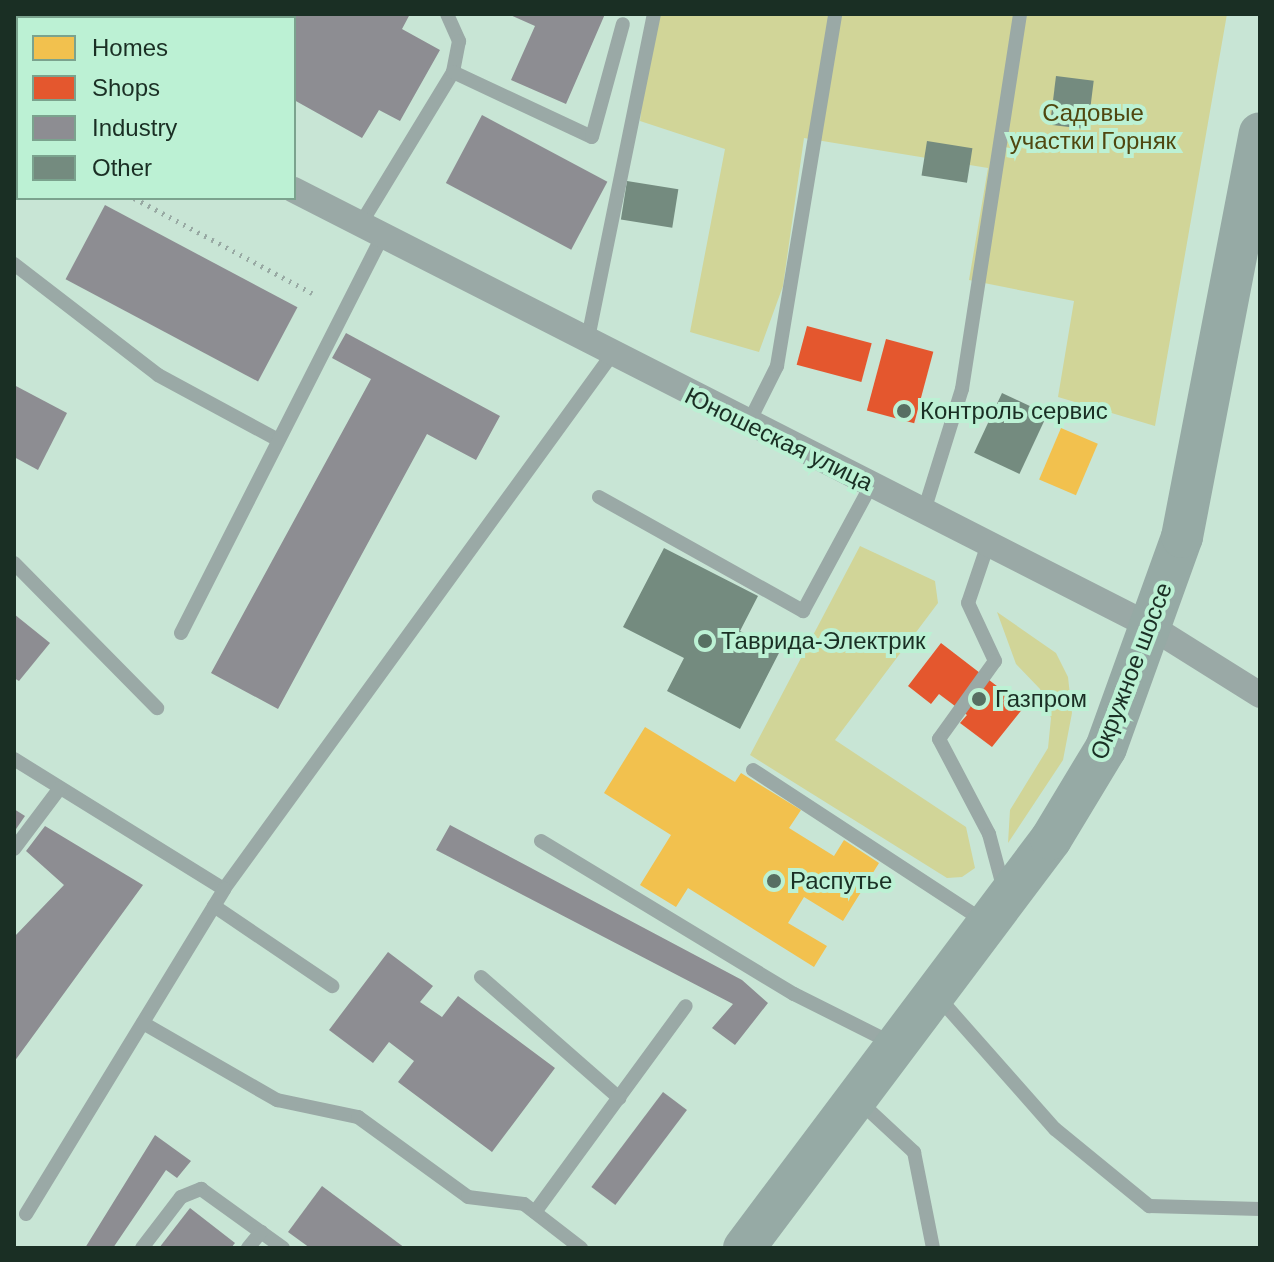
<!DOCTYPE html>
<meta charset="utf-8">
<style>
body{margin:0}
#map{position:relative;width:1274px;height:1262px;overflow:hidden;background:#c8e5d5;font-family:Helvetica,sans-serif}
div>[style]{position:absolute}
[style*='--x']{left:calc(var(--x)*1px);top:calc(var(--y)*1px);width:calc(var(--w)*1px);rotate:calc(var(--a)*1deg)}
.green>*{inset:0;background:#d1d598}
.homes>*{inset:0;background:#f2c14e;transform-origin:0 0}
.shops>*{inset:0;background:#e4572e;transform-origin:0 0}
.industry>*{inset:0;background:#8d8d92;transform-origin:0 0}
.building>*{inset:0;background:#748b7f;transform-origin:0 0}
.path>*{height:5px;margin-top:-2.5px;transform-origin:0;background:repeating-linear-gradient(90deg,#98a9a3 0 2px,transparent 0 8px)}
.lane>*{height:14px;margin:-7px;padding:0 7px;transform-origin:7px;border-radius:7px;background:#9aa9a6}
.street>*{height:26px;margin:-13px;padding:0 13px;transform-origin:13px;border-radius:13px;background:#9aa9a6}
.primary>*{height:42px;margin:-21px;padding:0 21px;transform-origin:21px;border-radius:21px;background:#96aaa5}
.dots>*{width:22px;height:22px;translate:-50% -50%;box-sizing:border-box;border:4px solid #bcf1d4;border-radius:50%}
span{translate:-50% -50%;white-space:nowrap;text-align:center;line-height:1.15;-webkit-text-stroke:8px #bcf1d4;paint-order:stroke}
.park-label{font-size:24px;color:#504710}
.poi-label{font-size:24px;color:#1a2f24}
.left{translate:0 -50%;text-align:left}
.street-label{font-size:24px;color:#1a2f24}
.frame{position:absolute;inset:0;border:16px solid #1a2f24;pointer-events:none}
.legend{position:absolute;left:16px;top:16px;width:280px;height:184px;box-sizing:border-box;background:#bcf1d4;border:2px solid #7ba38e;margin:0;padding:10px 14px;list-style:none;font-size:24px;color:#1a2f24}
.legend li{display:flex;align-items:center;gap:16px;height:40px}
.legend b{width:40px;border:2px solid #7ba38e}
</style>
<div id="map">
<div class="green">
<div style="clip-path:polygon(652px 14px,1227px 14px,1155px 426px,1058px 397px,1074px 301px,969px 280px,988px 168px,804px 138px,783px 286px,759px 352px,690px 332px,725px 149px,640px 121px)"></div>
<div style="clip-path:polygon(860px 546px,935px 581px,938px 603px,835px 740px,966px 827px,975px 868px,962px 877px,947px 878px,750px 755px)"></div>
<div style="clip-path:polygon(997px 612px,1056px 653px,1068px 677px,1072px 713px,1063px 760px,1008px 843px,1010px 810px,1048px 748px,1051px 718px,1040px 689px,1016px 664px)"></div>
</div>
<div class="homes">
<div style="left:1061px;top:428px;width:40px;height:56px;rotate:23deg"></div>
<div style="clip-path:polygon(645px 727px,735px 782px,741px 773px,801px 810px,789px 828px,834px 856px,844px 840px,879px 863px,843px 921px,804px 897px,788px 923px,827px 946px,814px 967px,688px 888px,676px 907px,640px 885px,671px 835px,604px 793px)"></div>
</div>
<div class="shops">
<div style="left:807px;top:326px;width:67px;height:40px;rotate:15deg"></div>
<div style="left:886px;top:339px;width:49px;height:74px;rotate:15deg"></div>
<div style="clip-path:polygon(941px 643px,1024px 707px,992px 747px,960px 723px,967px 715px,939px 694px,931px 704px,908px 686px)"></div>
</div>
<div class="industry">
<div style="clip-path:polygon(245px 14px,410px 14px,402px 29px,440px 50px,400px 121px,379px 110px,362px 138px,294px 100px,294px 18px)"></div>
<div style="clip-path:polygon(508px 14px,605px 14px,566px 104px,511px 80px,535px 26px)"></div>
<div style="left:482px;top:115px;width:142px;height:77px;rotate:28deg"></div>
<div style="left:105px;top:205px;width:218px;height:84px;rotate:28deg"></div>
<div style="clip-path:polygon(346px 333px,500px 416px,476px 460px,427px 434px,278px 709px,211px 673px,371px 379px,332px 358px)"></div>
<div style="clip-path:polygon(14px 385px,67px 413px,38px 470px,14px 457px)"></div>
<div style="clip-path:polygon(14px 614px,50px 643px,19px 681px,14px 678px)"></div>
<div style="clip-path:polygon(14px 809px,25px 816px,14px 832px)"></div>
<div style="clip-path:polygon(450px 825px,742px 980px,768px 1003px,735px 1045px,712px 1028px,733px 1004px,436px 850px)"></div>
<div style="clip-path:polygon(45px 826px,143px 885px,14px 1062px,14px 937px,64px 885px,26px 851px)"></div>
<div style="clip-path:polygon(388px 952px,433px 986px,420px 1002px,442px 1017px,458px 996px,555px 1068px,492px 1152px,398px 1082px,414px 1061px,389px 1042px,373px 1063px,329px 1030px)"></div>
<div style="left:663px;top:1092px;width:30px;height:119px;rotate:37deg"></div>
<div style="clip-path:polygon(155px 1135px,191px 1161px,177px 1178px,166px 1170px,113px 1248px,85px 1248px)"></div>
<div style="clip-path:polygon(322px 1186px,405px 1248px,310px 1248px,288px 1232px)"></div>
<div style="clip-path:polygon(190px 1208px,235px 1243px,231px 1248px,159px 1248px)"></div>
</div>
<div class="building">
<div style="left:1056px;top:76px;width:38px;height:49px;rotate:7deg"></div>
<div style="left:927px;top:141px;width:46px;height:35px;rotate:9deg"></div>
<div style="left:627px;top:181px;width:52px;height:39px;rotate:9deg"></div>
<div style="left:1002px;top:393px;width:50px;height:66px;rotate:25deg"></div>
<div style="clip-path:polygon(664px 548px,758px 596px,740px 631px,780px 651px,740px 729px,667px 691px,684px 658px,623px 627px)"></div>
</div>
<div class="path">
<div style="--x:134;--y:198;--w:202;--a:28.1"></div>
</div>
<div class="lane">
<div style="--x:447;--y:14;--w:30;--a:66"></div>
<div style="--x:459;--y:41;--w:32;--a:101"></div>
<div style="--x:14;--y:174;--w:15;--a:-74"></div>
<div style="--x:360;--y:225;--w:179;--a:-58.7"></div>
<div style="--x:453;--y:72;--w:153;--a:25.1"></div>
<div style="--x:592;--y:137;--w:117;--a:-74.7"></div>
<div style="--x:14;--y:264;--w:182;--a:37.6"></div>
<div style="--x:158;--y:375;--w:136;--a:28.4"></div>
<div style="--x:587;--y:343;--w:336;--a:-78.5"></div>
<div style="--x:748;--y:424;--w:65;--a:-63.4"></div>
<div style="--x:777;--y:366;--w:357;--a:-80.6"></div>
<div style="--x:599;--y:497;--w:234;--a:29.2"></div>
<div style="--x:803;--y:611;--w:143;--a:-61.6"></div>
<div style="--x:924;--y:511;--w:128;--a:-72.7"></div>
<div style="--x:962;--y:389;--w:379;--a:-81.2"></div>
<div style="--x:988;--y:544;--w:62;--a:108.7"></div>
<div style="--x:968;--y:603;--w:64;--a:65"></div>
<div style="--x:995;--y:661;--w:96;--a:125.7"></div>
<div style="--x:939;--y:739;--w:107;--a:62.2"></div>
<div style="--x:989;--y:834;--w:58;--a:75"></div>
<div style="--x:14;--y:563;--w:204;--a:45.4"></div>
<div style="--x:181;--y:633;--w:444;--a:-63.1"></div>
<div style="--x:14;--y:759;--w:247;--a:31.8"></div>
<div style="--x:224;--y:889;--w:659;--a:-54.02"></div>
<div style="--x:753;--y:770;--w:276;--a:33.2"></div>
<div style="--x:541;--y:841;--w:296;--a:31.2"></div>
<div style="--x:794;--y:994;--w:112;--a:26.6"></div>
<div style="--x:14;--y:849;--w:76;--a:-53"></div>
<div style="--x:214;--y:906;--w:143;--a:34.1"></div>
<div style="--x:481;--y:977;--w:184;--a:41.2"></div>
<div style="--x:939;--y:998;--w:175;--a:48.5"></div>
<div style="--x:1055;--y:1129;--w:122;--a:39.3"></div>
<div style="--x:1149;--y:1206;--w:111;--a:1.5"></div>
<div style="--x:143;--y:1023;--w:155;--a:29.9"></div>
<div style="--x:277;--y:1100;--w:83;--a:11.9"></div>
<div style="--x:358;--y:1117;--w:136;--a:36"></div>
<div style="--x:468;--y:1197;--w:56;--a:7.1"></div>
<div style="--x:524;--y:1204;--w:72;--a:37.7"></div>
<div style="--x:860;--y:1102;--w:74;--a:42.8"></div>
<div style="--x:914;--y:1152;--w:98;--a:78.8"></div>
<div style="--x:535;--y:1212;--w:255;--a:-53.8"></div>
<div style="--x:26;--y:1214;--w:381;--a:-58.6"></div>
<div style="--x:142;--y:1248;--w:64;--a:-52.6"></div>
<div style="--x:181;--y:1197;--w:22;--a:-22"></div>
<div style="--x:201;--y:1189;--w:101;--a:35.7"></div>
<div style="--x:248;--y:1248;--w:21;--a:-51"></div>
</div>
<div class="street">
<div style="--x:14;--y:42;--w:4;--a:27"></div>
<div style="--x:294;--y:190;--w:961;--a:26.99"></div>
<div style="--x:1150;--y:626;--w:130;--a:32.1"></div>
</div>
<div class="primary">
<div style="--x:744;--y:1248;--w:511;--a:-53.11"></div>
<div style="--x:1051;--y:839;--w:106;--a:-58.9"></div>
<div style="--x:1106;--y:748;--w:224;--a:-70.2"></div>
<div style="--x:1182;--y:537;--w:411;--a:-79.1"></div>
</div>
<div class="dots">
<div style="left:904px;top:411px;background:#576f62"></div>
<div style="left:705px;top:641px;background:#576f62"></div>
<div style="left:979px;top:699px;background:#576f62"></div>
<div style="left:774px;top:881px;background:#576f62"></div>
</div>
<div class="park-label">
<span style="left:1093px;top:127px">Садовые<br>участки Горняк</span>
</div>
<div class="poi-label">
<span class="left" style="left:920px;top:411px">Контроль сервис</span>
<span class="left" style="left:721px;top:641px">Таврида-Электрик</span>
<span class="left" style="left:995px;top:699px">Газпром</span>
<span class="left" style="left:790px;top:881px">Распутье</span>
</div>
<div class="street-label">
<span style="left:779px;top:439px;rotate:26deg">Юношеская улица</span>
<span style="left:1131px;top:671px;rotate:-69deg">Окружное шоссе</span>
</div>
<div class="frame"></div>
<ul class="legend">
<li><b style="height:22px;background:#f2c14e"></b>Homes</li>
<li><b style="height:22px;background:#e4572e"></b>Shops</li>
<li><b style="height:22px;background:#8d8d92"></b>Industry</li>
<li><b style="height:22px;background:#748b7f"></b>Other</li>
</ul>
</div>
